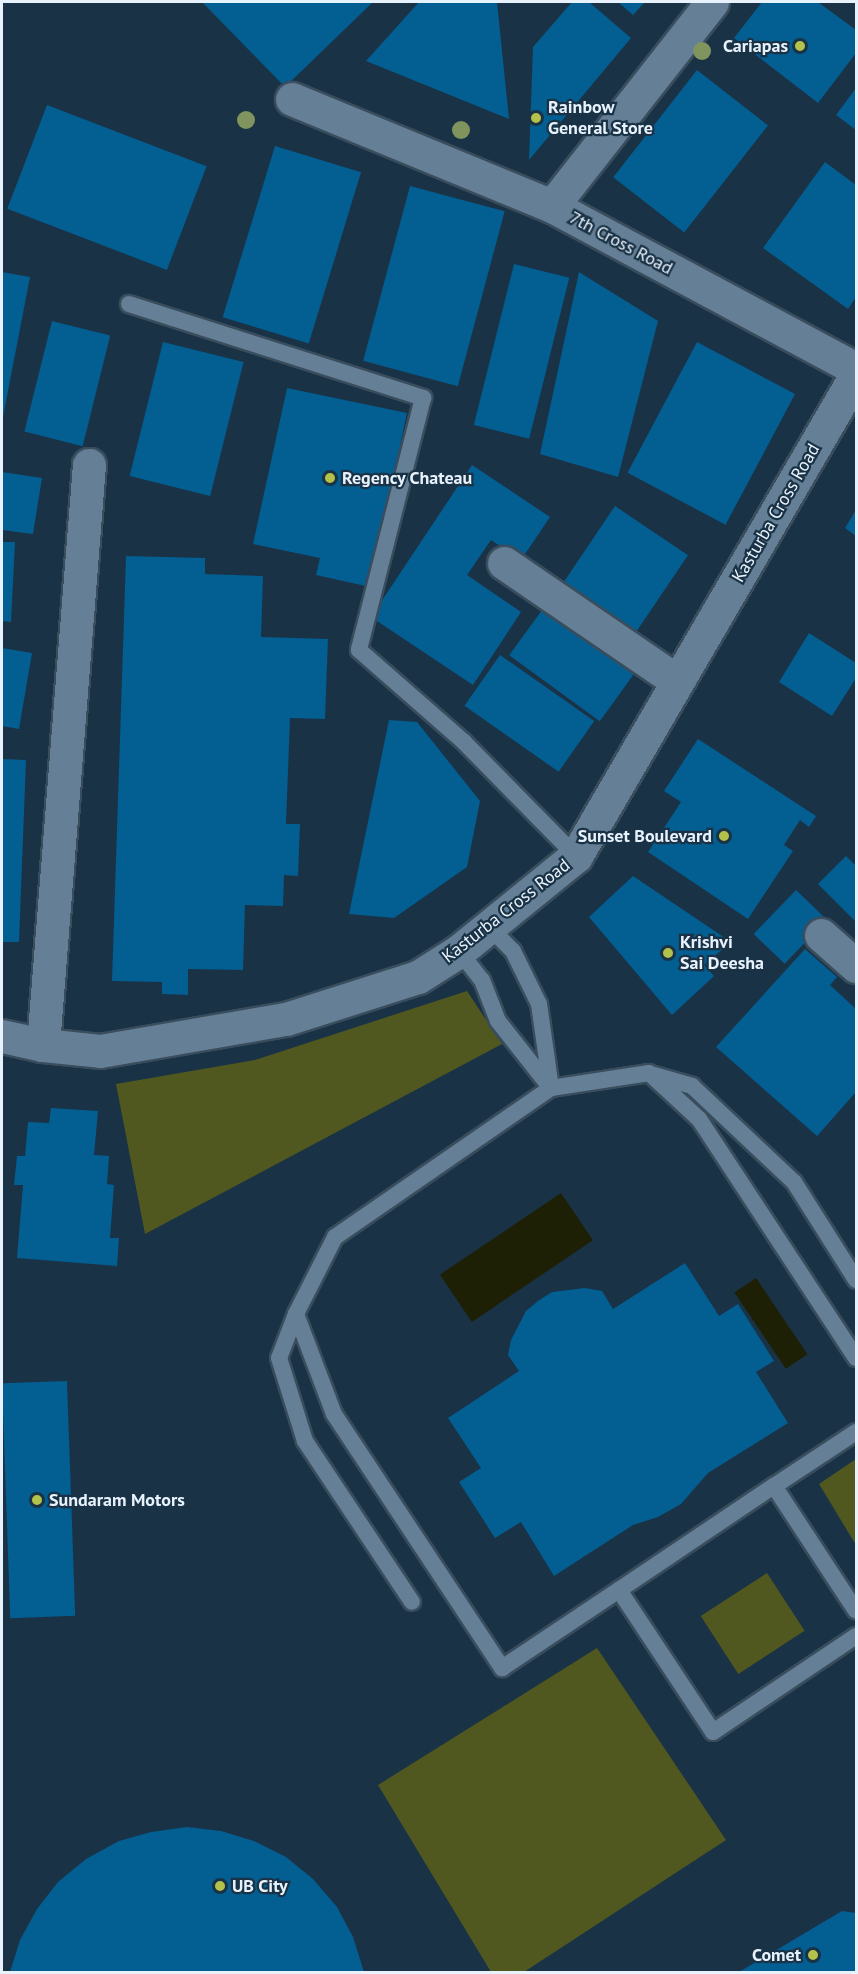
<!DOCTYPE html>
<style>
body{margin:0}
#map{position:relative;width:858px;height:1974px;overflow:hidden;background:#1a3245;font-family:"PT Sans",sans-serif}
div>[style]{position:absolute}
[style*='--x']{left:calc(var(--x)*1px);top:calc(var(--y)*1px);width:calc(var(--w)*1px);rotate:calc(var(--a)*1deg)}
.green>*{inset:0;background:#50581f;transform-origin:0 0}
.water>*{inset:0;background:#1d2005;transform-origin:0 0}
.building>*{inset:0;background:#035e92;transform-origin:0 0}
.roads{filter:drop-shadow(2px 0 #394d5d) drop-shadow(-2px 0 #394d5d) drop-shadow(0 2px #394d5d) drop-shadow(0 -2px #394d5d)}
.service>*{height:16px;margin:-8px;padding:0 8px;transform-origin:8px;border-radius:8px;background:#658096}
.minor>*{height:33px;margin:-16.5px;padding:0 16.5px;transform-origin:16.5px;border-radius:16.5px;background:#658096}
.trees>*{width:18px;height:18px;margin:-9px;border-radius:50%;background:#80945d}
.dots>*{width:16px;height:16px;translate:-50% -50%;box-sizing:border-box;border:3px solid #1a3245;border-radius:50%}
span{translate:-50% -50%;white-space:nowrap;text-align:center;line-height:1.15;-webkit-text-stroke:4.5px #1a3245;paint-order:stroke}
.poi-label{font-size:18px;color:#e7f2fd;font-weight:700}
.right{translate:-100% -50%;text-align:right}
.left{translate:0 -50%;text-align:left}
.street-label{font-size:18px;color:#e7f2fd}
.frame{position:absolute;inset:0;border:3px solid #e7f2fd;pointer-events:none}
</style>
<div id="map">
<div class="green">
<div style="clip-path:polygon(467px 991px,502px 1044px,145px 1234px,116px 1084px,255px 1060px)"></div>
<div style="clip-path:polygon(856px 1459px,856px 1545px,819px 1484px)"></div>
<div style="left:767px;top:1573px;width:69px;height:79px;rotate:57deg"></div>
<div style="clip-path:polygon(597px 1648px,726px 1840px,524px 1972px,491px 1972px,378px 1785px)"></div>
</div>
<div class="water">
<div style="left:561px;top:1193px;width:57px;height:146px;rotate:56deg"></div>
<div style="left:756px;top:1278px;width:92px;height:26px;rotate:56deg"></div>
</div>
<div class="building">
<div style="clip-path:polygon(202px 2px,373px 2px,285px 87px)"></div>
<div style="clip-path:polygon(419px 2px,497px 2px,509px 119px,366px 61px)"></div>
<div style="clip-path:polygon(572px 2px,589px 2px,631px 38px,529px 160px,533px 47px)"></div>
<div style="clip-path:polygon(618px 2px,645px 2px,633px 15px)"></div>
<div style="clip-path:polygon(762px 2px,818px 2px,856px 30px,856px 53px,818px 103px,734px 38px)"></div>
<div style="left:697px;top:70px;width:90px;height:136px;rotate:38deg"></div>
<div style="clip-path:polygon(856px 88px,856px 130px,836px 115px)"></div>
<div style="left:47px;top:105px;width:171px;height:111px;rotate:21deg"></div>
<div style="left:275px;top:146px;width:90px;height:179px;rotate:17deg"></div>
<div style="clip-path:polygon(825px 162px,856px 185px,856px 297px,848px 309px,763px 248px)"></div>
<div style="left:410px;top:186px;width:98px;height:181px;rotate:15deg"></div>
<div style="left:514px;top:264px;width:57px;height:166px;rotate:14deg"></div>
<div style="clip-path:polygon(2px 272px,30px 277px,3px 417px,2px 417px)"></div>
<div style="clip-path:polygon(579px 272px,658px 321px,618px 477px,540px 454px)"></div>
<div style="left:52px;top:321px;width:60px;height:114px;rotate:14deg"></div>
<div style="left:163px;top:342px;width:83px;height:138px;rotate:14deg"></div>
<div style="left:697px;top:342px;width:111px;height:148px;rotate:28deg"></div>
<div style="clip-path:polygon(287px 388px,407px 413px,370px 587px,316px 575px,320px 558px,253px 544px)"></div>
<div style="clip-path:polygon(472px 465px,550px 517px,521px 560px,491px 540px,467px 575px,521px 612px,473px 685px,371px 617px)"></div>
<div style="clip-path:polygon(2px 472px,42px 478px,33px 534px,2px 530px)"></div>
<div style="left:615px;top:506px;width:88px;height:100px;rotate:34deg"></div>
<div style="clip-path:polygon(856px 510px,856px 536px,845px 528px)"></div>
<div style="clip-path:polygon(2px 542px,15px 542px,11px 622px,2px 621px)"></div>
<div style="clip-path:polygon(126px 556px,205px 558px,205px 574px,263px 576px,261px 637px,328px 639px,325px 719px,290px 718px,286px 824px,300px 824px,298px 876px,284px 875px,283px 906px,245px 905px,243px 970px,188px 969px,188px 995px,162px 994px,162px 982px,112px 981px)"></div>
<div style="left:545px;top:606px;width:112px;height:61px;rotate:36deg"></div>
<div style="clip-path:polygon(809px 633px,856px 663px,856px 678px,832px 716px,779px 682px)"></div>
<div style="clip-path:polygon(2px 648px,32px 653px,19px 729px,2px 726px)"></div>
<div style="left:500px;top:655px;width:115px;height:62px;rotate:35deg"></div>
<div style="clip-path:polygon(389px 720px,417px 722px,480px 801px,467px 867px,394px 918px,349px 914px)"></div>
<div style="clip-path:polygon(698px 739px,816px 816px,809px 827px,800px 820px,784px 845px,793px 851px,748px 919px,648px 852px,681px 802px,664px 791px)"></div>
<div style="clip-path:polygon(2px 759px,26px 760px,19px 942px,2px 942px)"></div>
<div style="clip-path:polygon(846px 856px,856px 866px,856px 922px,818px 884px)"></div>
<div style="clip-path:polygon(633px 876px,731px 942px,704px 965px,714px 976px,672px 1015px,589px 917px)"></div>
<div style="left:796px;top:890px;width:43px;height:61px;rotate:44deg"></div>
<div style="clip-path:polygon(805px 949px,837px 977px,830px 985px,856px 1009px,856px 1092px,817px 1136px,716px 1047px)"></div>
<div style="clip-path:polygon(51px 1108px,98px 1111px,94px 1155px,109px 1156px,107px 1184px,114px 1185px,110px 1238px,119px 1238px,117px 1266px,17px 1258px,23px 1185px,14px 1185px,17px 1156px,25px 1156px,28px 1122px,49px 1123px)"></div>
<div style="clip-path:polygon(685px 1263px,719px 1316px,738px 1304px,774px 1361px,756px 1372px,788px 1423px,708px 1473px,681px 1504px,658px 1517px,633px 1525px,554px 1576px,521px 1522px,495px 1538px,459px 1482px,481px 1468px,448px 1418px,519px 1371px,508px 1355px,511px 1340px,526px 1311px,538px 1301px,552px 1292px,585px 1288px,602px 1291px,613px 1309px)"></div>
<div style="left:67px;top:1381px;width:235px;height:65px;rotate:88deg"></div>
<div style="clip-path:polygon(187px 1827px,221px 1831px,254px 1841px,286px 1857px,313px 1879px,337px 1907px,353px 1937px,364px 1972px,10px 1972px,20px 1940px,37px 1909px,58px 1882px,86px 1859px,119px 1841px,151px 1832px)"></div>
<div style="clip-path:polygon(842px 1911px,856px 1913px,856px 1972px,739px 1972px)"></div>
</div>
<div class="roads">
<div class="service">
<div style="--x:129;--y:304;--w:309;--a:17.7"></div>
<div style="--x:423;--y:398;--w:260;--a:104.3"></div>
<div style="--x:359;--y:650;--w:140;--a:41.2"></div>
<div style="--x:464;--y:742;--w:160;--a:45.5"></div>
<div style="--x:489;--y:927;--w:34;--a:45"></div>
<div style="--x:513;--y:951;--w:59;--a:63.9"></div>
<div style="--x:539;--y:1004;--w:85;--a:81.9"></div>
<div style="--x:459;--y:951;--w:37;--a:52"></div>
<div style="--x:482;--y:980;--w:44;--a:68.7"></div>
<div style="--x:498;--y:1021;--w:84;--a:51.8"></div>
<div style="--x:654;--y:1075;--w:40;--a:16"></div>
<div style="--x:692;--y:1086;--w:140;--a:43.3"></div>
<div style="--x:794;--y:1182;--w:116;--a:57.7"></div>
<div style="--x:296;--y:1314;--w:47;--a:111.1"></div>
<div style="--x:279;--y:1358;--w:87;--a:72.6"></div>
<div style="--x:305;--y:1441;--w:193;--a:56.4"></div>
<div style="--x:856;--y:1358;--w:286;--a:-123.3"></div>
<div style="--x:699;--y:1119;--w:68;--a:-137.4"></div>
<div style="--x:649;--y:1073;--w:99;--a:171.3"></div>
<div style="--x:551;--y:1088;--w:262;--a:145.4"></div>
<div style="--x:335;--y:1237;--w:86;--a:116.9"></div>
<div style="--x:296;--y:1314;--w:107;--a:69.2"></div>
<div style="--x:334;--y:1414;--w:305;--a:56.5"></div>
<div style="--x:502;--y:1668;--w:141;--a:-33.7"></div>
<div style="--x:619;--y:1590;--w:170;--a:56.5"></div>
<div style="--x:713;--y:1732;--w:172;--a:-33.9"></div>
<div style="--x:856;--y:1432;--w:98;--a:146.6"></div>
<div style="--x:774;--y:1486;--w:149;--a:56.7"></div>
<div style="--x:619;--y:1590;--w:187;--a:-33.9"></div>
</div>
<div class="minor">
<div style="--x:712;--y:2;--w:259;--a:128.1"></div>
<div style="--x:552;--y:206;--w:345;--a:28.2"></div>
<div style="--x:292;--y:99;--w:281;--a:22.4"></div>
<div style="--x:504;--y:563;--w:209;--a:34.3"></div>
<div style="--x:821;--y:935;--w:47;--a:41.5"></div>
<div style="--x:2;--y:1036;--w:42;--a:12.4"></div>
<div style="--x:43;--y:1045;--w:57;--a:6"></div>
<div style="--x:100;--y:1051;--w:189;--a:-9.8"></div>
<div style="--x:286;--y:1019;--w:139;--a:-17.7"></div>
<div style="--x:418;--y:977;--w:49;--a:-32.4"></div>
<div style="--x:459;--y:951;--w:151;--a:-39.1"></div>
<div style="--x:576;--y:856;--w:557;--a:-59.8"></div>
<div style="--x:43;--y:1045;--w:582;--a:-85.47"></div>
</div>
</div>
<div class="trees">
<div style="left:702px;top:51px"></div>
<div style="left:246px;top:120px"></div>
<div style="left:461px;top:130px"></div>
</div>
<div class="dots">
<div style="left:800px;top:46px;background:#b3c24b"></div>
<div style="left:536px;top:118px;background:#b3c24b"></div>
<div style="left:330px;top:478px;background:#b3c24b"></div>
<div style="left:724px;top:836px;background:#b3c24b"></div>
<div style="left:668px;top:953px;background:#b3c24b"></div>
<div style="left:37px;top:1500px;background:#b3c24b"></div>
<div style="left:220px;top:1886px;background:#b3c24b"></div>
<div style="left:813px;top:1955px;background:#b3c24b"></div>
</div>
<div class="poi-label">
<span class="right" style="left:788px;top:46px">Cariapas</span>
<span class="left" style="left:548px;top:118px">Rainbow<br>General Store</span>
<span class="left" style="left:342px;top:478px">Regency Chateau</span>
<span class="right" style="left:712px;top:836px">Sunset Boulevard</span>
<span class="left" style="left:680px;top:953px">Krishvi<br>Sai Deesha</span>
<span class="left" style="left:49px;top:1500px">Sundaram Motors</span>
<span class="left" style="left:232px;top:1886px">UB City</span>
<span class="right" style="left:801px;top:1955px">Comet</span>
</div>
<div class="street-label">
<span style="left:621px;top:243px;rotate:28deg">7th Cross Road</span>
<span style="left:776px;top:513px;rotate:-60deg">Kasturba Cross Road</span>
<span style="left:506px;top:911px;rotate:-38deg">Kasturba Cross Road</span>
</div>
<div class="frame"></div>
</div>
